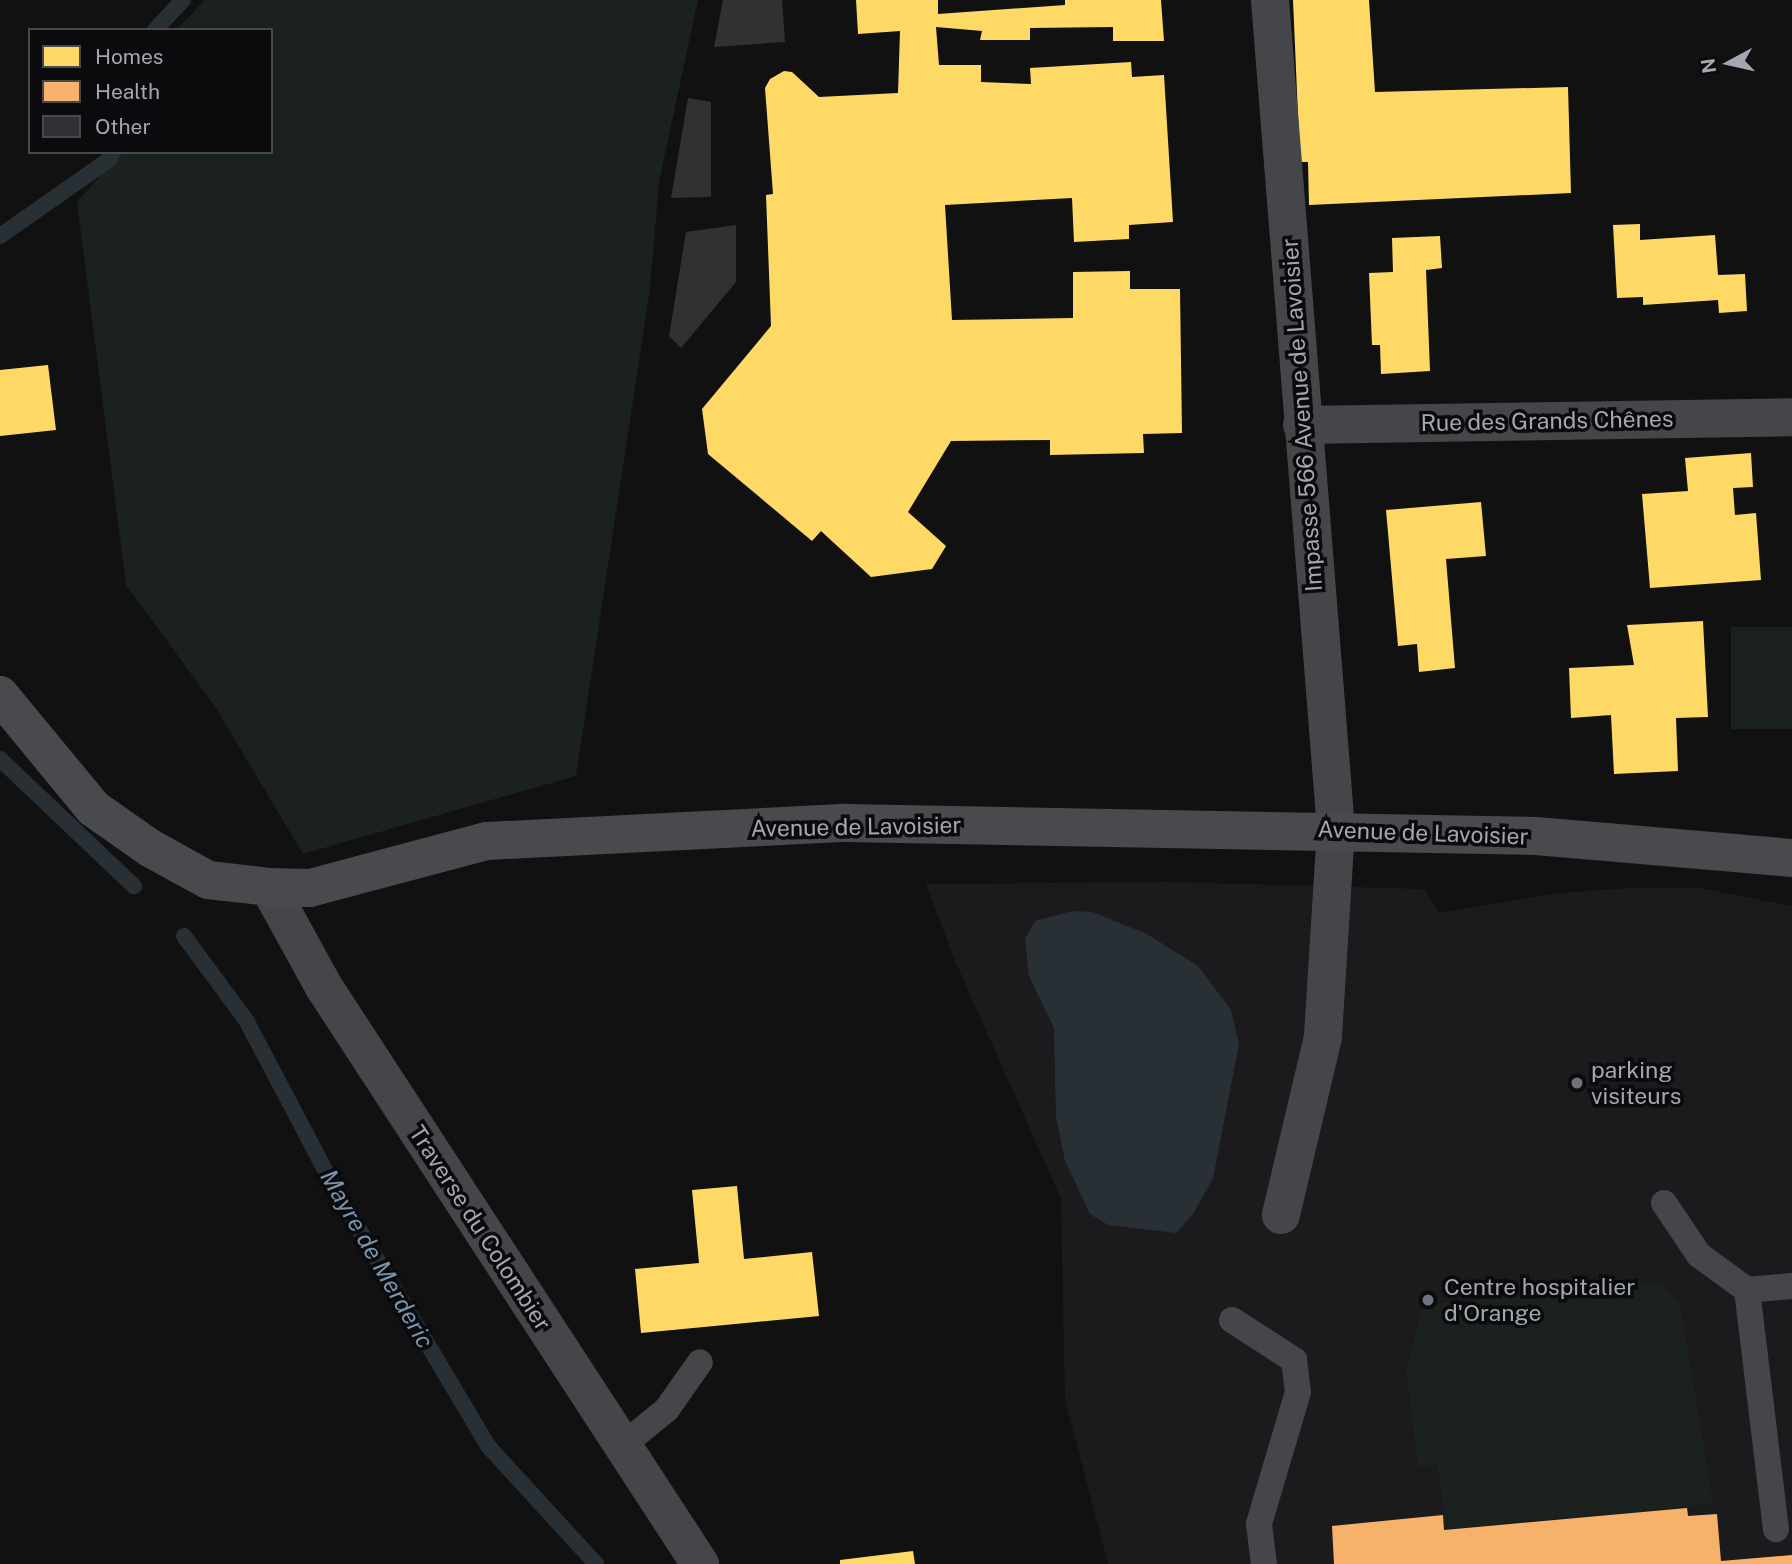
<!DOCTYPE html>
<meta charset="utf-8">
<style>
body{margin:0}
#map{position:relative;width:1792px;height:1564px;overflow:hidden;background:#111;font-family:"Public Sans",sans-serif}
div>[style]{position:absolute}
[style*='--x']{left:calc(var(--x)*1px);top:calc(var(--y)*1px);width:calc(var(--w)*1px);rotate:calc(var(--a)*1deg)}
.built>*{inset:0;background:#1b1b1d}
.green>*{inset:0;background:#1b211c;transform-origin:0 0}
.water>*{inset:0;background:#283036}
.homes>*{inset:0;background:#ffd966}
.health>*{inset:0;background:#f6b26b}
.stream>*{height:16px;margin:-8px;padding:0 8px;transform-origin:8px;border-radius:8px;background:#283036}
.building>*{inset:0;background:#313133}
.lane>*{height:26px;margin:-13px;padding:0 13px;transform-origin:13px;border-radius:13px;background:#45464a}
.street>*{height:38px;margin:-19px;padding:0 19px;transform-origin:19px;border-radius:19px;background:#45464a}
.secondary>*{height:38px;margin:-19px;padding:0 19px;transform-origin:19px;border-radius:19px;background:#494a4e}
.dots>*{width:19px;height:19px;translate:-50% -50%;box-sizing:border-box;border:4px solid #0b0b0d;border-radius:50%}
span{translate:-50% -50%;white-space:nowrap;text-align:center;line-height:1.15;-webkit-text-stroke:7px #0b0b0d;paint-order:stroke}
.street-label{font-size:23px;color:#a2a7b2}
.poi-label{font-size:23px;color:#a2a7b2}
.left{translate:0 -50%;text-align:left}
.water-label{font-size:24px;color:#7995ad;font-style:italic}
.legend{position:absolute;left:28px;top:28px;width:245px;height:126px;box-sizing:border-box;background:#0b0b0d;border:2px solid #47494f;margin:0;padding:9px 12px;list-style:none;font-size:21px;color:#a2a7b2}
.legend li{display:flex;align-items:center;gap:14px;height:35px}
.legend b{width:35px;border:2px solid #47494f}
.north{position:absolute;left:1694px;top:28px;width:70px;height:70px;-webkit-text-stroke:5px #0b0b0d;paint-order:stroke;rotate:262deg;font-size:19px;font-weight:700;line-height:28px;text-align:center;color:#a2a7b2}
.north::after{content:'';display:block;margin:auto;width:24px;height:32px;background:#a2a7b2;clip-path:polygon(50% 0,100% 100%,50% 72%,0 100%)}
</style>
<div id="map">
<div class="built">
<div style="clip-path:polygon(1168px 882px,1424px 889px,1439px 913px,1559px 893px,1630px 888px,1700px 888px,1792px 906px,1792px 1564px,1108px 1564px,1065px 1400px,1061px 1199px,955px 961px,926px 884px)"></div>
</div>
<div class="green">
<div style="clip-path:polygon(205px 0,698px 0,659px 182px,650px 289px,576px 776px,303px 854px,214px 705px,126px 585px,77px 202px,121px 152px,271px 152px,271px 30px,176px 30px)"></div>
<div style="left:1792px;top:627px;width:102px;height:61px;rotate:90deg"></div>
<div style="clip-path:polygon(1659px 1281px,1680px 1302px,1713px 1504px,1445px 1529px,1438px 1465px,1418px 1467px,1406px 1369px,1423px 1305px)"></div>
</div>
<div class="water">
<div style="clip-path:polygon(1072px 911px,1092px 912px,1147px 934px,1198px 966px,1231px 1010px,1239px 1044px,1213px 1178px,1193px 1214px,1176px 1233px,1108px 1225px,1090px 1214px,1065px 1161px,1056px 1117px,1054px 1028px,1029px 976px,1025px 939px,1035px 921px)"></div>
</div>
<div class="homes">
<div style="clip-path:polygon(856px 0,938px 0,938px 14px,1065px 5px,1065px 0,1161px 0,1164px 41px,1113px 41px,1113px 27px,1030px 28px,1030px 40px,980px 40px,982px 31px,936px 27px,939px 65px,981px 65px,981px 82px,1031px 84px,1030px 68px,1131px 62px,1132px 77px,1164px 75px,1173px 222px,1129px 225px,1129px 239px,1074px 242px,1072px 198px,945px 205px,952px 320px,1073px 318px,1073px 272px,1130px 271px,1130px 289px,1180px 289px,1182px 433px,1143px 434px,1144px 453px,1050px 455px,1050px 440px,951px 441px,908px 512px,946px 546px,932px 569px,871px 577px,821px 531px,812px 541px,708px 454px,702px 409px,771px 326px,766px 195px,773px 194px,765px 88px,770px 79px,784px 71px,792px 72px,819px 97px,898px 93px,900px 31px,858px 34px)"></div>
<div style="clip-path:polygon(1293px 0,1369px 0,1375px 92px,1568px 87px,1571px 193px,1309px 205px,1308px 162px,1300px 162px)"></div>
<div style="clip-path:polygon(1640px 224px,1640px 240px,1715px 235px,1718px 275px,1745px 274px,1747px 311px,1719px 313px,1718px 300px,1643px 305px,1643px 297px,1617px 298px,1613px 225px)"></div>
<div style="clip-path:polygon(1440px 236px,1442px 268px,1426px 270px,1430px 371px,1381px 374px,1380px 345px,1372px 345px,1369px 273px,1393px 272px,1392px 238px)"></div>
<div style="clip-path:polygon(48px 365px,56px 430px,0 436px,0 370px)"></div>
<div style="clip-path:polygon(1751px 453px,1753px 487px,1733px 488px,1735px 515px,1756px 513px,1761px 580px,1650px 588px,1642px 494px,1688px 491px,1685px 458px)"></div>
<div style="clip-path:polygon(1481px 502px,1486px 556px,1446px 559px,1455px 668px,1419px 672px,1417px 644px,1398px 646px,1386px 510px)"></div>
<div style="clip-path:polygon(1703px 621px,1708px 717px,1676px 718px,1678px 771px,1614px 774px,1611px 715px,1571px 718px,1569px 668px,1634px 665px,1627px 625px)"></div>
<div style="clip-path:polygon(737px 1186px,744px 1259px,812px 1252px,819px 1316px,641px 1333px,635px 1269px,699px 1263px,692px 1190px)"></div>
<div style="clip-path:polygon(913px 1551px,915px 1564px,840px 1564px,840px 1560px)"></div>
</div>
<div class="health">
<div style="clip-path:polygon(1687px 1508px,1688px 1516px,1717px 1514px,1721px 1561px,1792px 1555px,1792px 1564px,1334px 1564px,1332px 1526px,1443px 1515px,1444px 1530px)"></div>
</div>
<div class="stream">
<div style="--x:155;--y:30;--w:41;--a:-47"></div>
<div style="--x:0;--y:236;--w:134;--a:-35"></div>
<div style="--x:110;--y:159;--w:8;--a:-67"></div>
<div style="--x:0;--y:759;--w:185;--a:43.5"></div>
<div style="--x:184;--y:936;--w:104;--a:53.6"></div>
<div style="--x:246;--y:1020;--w:191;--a:62.2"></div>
<div style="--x:335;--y:1189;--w:299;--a:59.2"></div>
<div style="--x:488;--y:1446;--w:160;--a:47.5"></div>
</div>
<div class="building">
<div style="clip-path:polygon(723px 0,782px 0,785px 42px,714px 47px)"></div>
<div style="clip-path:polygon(688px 98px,711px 102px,711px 197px,671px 198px)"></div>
<div style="clip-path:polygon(736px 225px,736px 282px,681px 348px,669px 336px,686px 232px)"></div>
</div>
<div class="lane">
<div style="--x:1664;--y:1203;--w:63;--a:56.1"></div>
<div style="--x:1699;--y:1255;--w:59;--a:36.1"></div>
<div style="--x:1747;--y:1290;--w:241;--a:83.1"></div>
<div style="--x:1747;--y:1290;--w:45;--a:-5.1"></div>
<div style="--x:1232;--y:1320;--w:74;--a:32.8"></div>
<div style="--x:1294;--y:1360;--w:32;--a:83"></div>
<div style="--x:1298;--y:1392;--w:138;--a:106.5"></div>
<div style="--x:1259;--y:1524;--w:40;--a:82.9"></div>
<div style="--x:622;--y:1446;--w:58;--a:-39.4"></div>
<div style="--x:667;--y:1409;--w:57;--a:-54.9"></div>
</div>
<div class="street">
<div style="--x:1270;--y:0;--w:832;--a:85.45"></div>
<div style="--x:1336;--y:829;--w:208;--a:93.6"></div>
<div style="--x:1323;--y:1037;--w:183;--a:103.3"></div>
<div style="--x:1302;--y:425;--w:490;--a:-0.9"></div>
<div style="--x:269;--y:887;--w:114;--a:61.2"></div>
<div style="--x:324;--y:987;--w:689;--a:56.91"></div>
</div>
<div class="secondary">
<div style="--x:0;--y:695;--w:146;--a:50.5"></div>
<div style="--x:93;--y:808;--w:70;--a:35.1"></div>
<div style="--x:150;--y:848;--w:66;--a:28.9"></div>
<div style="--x:208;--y:880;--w:61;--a:6.5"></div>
<div style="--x:269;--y:887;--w:41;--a:1.4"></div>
<div style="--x:310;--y:888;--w:183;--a:-14.9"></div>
<div style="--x:487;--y:841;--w:359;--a:-2.9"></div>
<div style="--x:846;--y:823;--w:690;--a:1.08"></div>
<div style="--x:1536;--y:836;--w:257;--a:4.9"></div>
</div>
<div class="dots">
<div style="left:1577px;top:1083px;background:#6f727a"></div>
<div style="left:1428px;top:1300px;background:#6f727a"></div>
</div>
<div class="street-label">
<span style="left:1302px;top:415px;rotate:-94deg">Impasse 566 Avenue de Lavoisier</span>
<span style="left:1547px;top:421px;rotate:-1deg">Rue des Grands Chênes</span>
<span style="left:856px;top:827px;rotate:-1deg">Avenue de Lavoisier</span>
<span style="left:1423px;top:833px;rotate:2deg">Avenue de Lavoisier</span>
<span style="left:480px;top:1228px;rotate:57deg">Traverse du Colombier</span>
</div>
<div class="poi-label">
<span class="left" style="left:1591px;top:1083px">parking<br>visiteurs</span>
<span class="left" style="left:1444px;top:1300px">Centre hospitalier<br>d'Orange</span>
</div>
<div class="water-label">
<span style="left:377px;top:1259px;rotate:60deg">Mayre de Merderic</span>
</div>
<ul class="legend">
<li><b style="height:19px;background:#ffd966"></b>Homes</li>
<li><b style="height:19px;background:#f6b26b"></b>Health</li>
<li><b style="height:19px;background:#313133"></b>Other</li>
</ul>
<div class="north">N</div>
</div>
